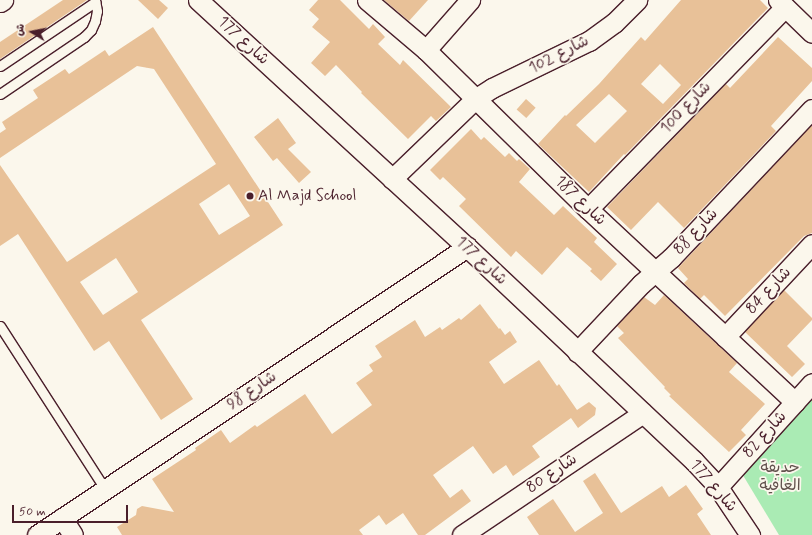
<!DOCTYPE html>
<meta charset="utf-8">
<style>
body{margin:0}
#map{position:relative;width:812px;height:535px;overflow:hidden;background:#fbf7ec;font-family:Mynerve,"Playpen Sans Arabic",sans-serif}
div>[style]{position:absolute}
[style*='--x']{left:calc(var(--x)*1px);top:calc(var(--y)*1px);width:calc(var(--w)*1px);rotate:calc(var(--a)*1deg)}
.green>*{inset:0;background:#aaebb4}
.building>*{inset:0;background:#e8c198;transform-origin:0 0}
.roads{filter:drop-shadow(1px 0 #4a1f2b) drop-shadow(-1px 0 #4a1f2b) drop-shadow(0 1px #4a1f2b) drop-shadow(0 -1px #4a1f2b)}
.lane>*{height:9px;margin:-4.5px;padding:0 4.5px;transform-origin:4.5px;border-radius:4.5px;background:#fbf7ec}
.street>*{height:19px;margin:-9.5px;padding:0 9.5px;transform-origin:9.5px;border-radius:9.5px;background:#fbf7ec}
.dots>*{width:11px;height:11px;translate:-50% -50%;box-sizing:border-box;border:2px solid #fbf7ec;border-radius:50%}
span{translate:-50% -50%;white-space:nowrap;text-align:center;line-height:1.15;-webkit-text-stroke:3.5px #fbf7ec;paint-order:stroke}
.street-label{font-size:16px;color:#4a1f2b}
.poi-label{font-size:16px;color:#4a1f2b}
.left{translate:0 -50%;text-align:left}
.park-label{font-size:16px;color:#62524d}
.north{position:absolute;left:12px;top:12px;width:40px;height:40px;-webkit-text-stroke:3px #fbf7ec;paint-order:stroke;rotate:280deg;font-size:11px;font-weight:700;line-height:16px;text-align:center;color:#4a1f2b}
.north::after{content:'';display:block;margin:auto;width:14px;height:18px;background:#4a1f2b;clip-path:polygon(50% 0,100% 100%,50% 72%,0 100%)}
.scale{position:absolute;left:12px;top:505px;width:116px;height:18px;box-sizing:border-box;border:2px solid #4a1f2b;border-top:0;padding-left:5px;font-size:12px;line-height:14px;white-space:nowrap;color:#4a1f2b;-webkit-text-stroke:3px #fbf7ec;paint-order:stroke}
</style>
<div id="map">
<div class="green">
<div style="clip-path:polygon(812px 399px,812px 535px,779px 535px,741px 472px)"></div>
</div>
<div class="building">
<div style="clip-path:polygon(63px 0,87px 0,0 59px,0 42px)"></div>
<div style="clip-path:polygon(138px 0,159px 0,168px 8px,158px 19px)"></div>
<div style="clip-path:polygon(318px 0,340px 0,369px 29px,373px 24px,385px 37px,378px 44px,400px 65px,403px 60px,451px 107px,436px 121px,431px 116px,408px 139px,361px 93px,362px 92px,336px 65px,325px 76px,311px 63px,330px 42px,312px 27px,319px 19px,309px 10px)"></div>
<div style="clip-path:polygon(384px 0,428px 0,409px 21px)"></div>
<div style="clip-path:polygon(evenodd,681px 0,760px 0,768px 8px,625px 155px,624px 154px,589px 192px,538px 144px,565px 115px,566px 116px,599px 84px,641px 37px,645px 41px,681px 0,660px 64px,681px 85px,663px 104px,641px 84px,660px 64px,681px 0,609px 94px,627px 111px,595px 143px,576px 125px,609px 94px)"></div>
<div style="clip-path:polygon(evenodd,153px 27px,283px 225px,141px 320px,193px 399px,161px 420px,109px 341px,94px 351px,18px 234px,0 246px,0 165px,67px 262px,216px 164px,154px 69px,137px 66px,0 158px,0 133px,6px 129px,2px 122px,38px 98px,33px 90px,65px 69px,69px 74px,105px 50px,109px 56px,153px 27px,229px 184px,250px 216px,219px 235px,199px 204px,229px 184px,153px 27px,116px 258px,138px 292px,103px 315px,80px 282px,116px 258px)"></div>
<div style="clip-path:polygon(778px 37px,812px 68px,812px 81px,771px 126px,776px 131px,684px 228px,658px 202px,631px 230px,607px 207px,726px 84px,730px 88px)"></div>
<div style="left:526px;top:99px;width:13px;height:14px;rotate:42deg"></div>
<div style="clip-path:polygon(278px 118px,296px 143px,288px 149px,311px 172px,299px 183px,277px 158px,273px 161px,254px 137px)"></div>
<div style="clip-path:polygon(812px 125px,812px 233px,804px 236px,725px 316px,704px 295px,700px 299px,684px 283px,688px 279px,678px 268px)"></div>
<div style="clip-path:polygon(471px 129px,481px 140px,484px 137px,505px 157px,509px 153px,517px 161px,519px 159px,530px 169px,519px 182px,554px 215px,563px 206px,597px 238px,594px 242px,617px 264px,601px 281px,590px 271px,592px 269px,567px 247px,542px 275px,516px 251px,511px 257px,459px 206px,466px 199px,443px 177px,440px 180px,430px 170px)"></div>
<div style="clip-path:polygon(784px 290px,812px 318px,812px 320px,787px 346px,805px 364px,792px 377px,745px 332px)"></div>
<div style="clip-path:polygon(664px 295px,737px 363px,729px 372px,765px 404px,741px 430px,746px 435px,729px 452px,669px 396px,671px 395px,664px 388px,665px 387px,618px 338px,624px 333px,617px 326px,644px 297px,655px 305px)"></div>
<div style="clip-path:polygon(480px 304px,499px 329px,500px 328px,505px 335px,510px 331px,517px 342px,489px 362px,504px 384px,539px 360px,557px 386px,559px 384px,577px 410px,589px 402px,596px 408px,595px 415px,578px 428px,571px 418px,532px 446px,540px 457px,513px 476px,506px 465px,493px 474px,473px 446px,433px 475px,450px 498px,462px 489px,471px 501px,425px 535px,418px 535px,403px 513px,386px 525px,379px 515px,359px 530px,363px 535px,122px 535px,117px 527px,136px 515px,137px 509px,142px 506px,174px 512px,152px 479px,196px 450px,195px 448px,221px 430px,230px 443px,255px 425px,257px 427px,305px 394px,332px 434px,372px 405px,356px 383px,373px 371px,369px 365px,382px 357px,375px 346px,415px 320px,425px 337px,440px 327px,442px 330px,459px 318px,461px 320px)"></div>
<div style="clip-path:polygon(595px 473px,621px 513px,662px 486px,669px 497px,686px 485px,703px 509px,697px 514px,711px 535px,539px 535px,527px 517px,553px 499px,575px 532px,603px 513px,583px 481px)"></div>
</div>
<div class="roads">
<div class="lane">
<div style="--x:0;--y:66;--w:115;--a:-34"></div>
<div style="--x:0;--y:94;--w:102;--a:-34.2"></div>
<div style="--x:84;--y:37;--w:10;--a:-45"></div>
<div style="--x:91;--y:30;--w:10;--a:-66"></div>
<div style="--x:95;--y:21;--w:10;--a:-79"></div>
<div style="--x:97;--y:11;--w:11;--a:-100"></div>
<div style="--x:0;--y:326;--w:194;--a:57.2"></div>
</div>
<div class="street">
<div style="--x:198;--y:0;--w:365;--a:42.6"></div>
<div style="--x:467;--y:247;--w:312;--a:43.3"></div>
<div style="--x:694;--y:461;--w:35;--a:47"></div>
<div style="--x:718;--y:487;--w:58;--a:56.3"></div>
<div style="--x:367;--y:0;--w:77;--a:40.3"></div>
<div style="--x:426;--y:50;--w:227;--a:44.5"></div>
<div style="--x:588;--y:209;--w:283;--a:43"></div>
<div style="--x:778;--y:0;--w:47;--a:44.1"></div>
<div style="--x:0;--y:2;--w:4;--a:-34"></div>
<div style="--x:426;--y:50;--w:67;--a:-48.7"></div>
<div style="--x:392;--y:179;--w:115;--a:-43.9"></div>
<div style="--x:475;--y:99;--w:20;--a:-33"></div>
<div style="--x:492;--y:88;--w:108;--a:-25.9"></div>
<div style="--x:589;--y:41;--w:31;--a:-36"></div>
<div style="--x:614;--y:23;--w:33;--a:-45"></div>
<div style="--x:588;--y:209;--w:282;--a:-45.7"></div>
<div style="--x:725;--y:337;--w:127;--a:-46.9"></div>
<div style="--x:577;--y:352;--w:93;--a:-46.7"></div>
<div style="--x:641;--y:284;--w:40;--a:-41"></div>
<div style="--x:671;--y:258;--w:205;--a:-46.6"></div>
<div style="--x:718;--y:487;--w:140;--a:-47.9"></div>
<div style="--x:62;--y:518;--w:20;--a:57"></div>
<div style="--x:37;--y:535;--w:518;--a:-33.81"></div>
<div style="--x:462;--y:535;--w:218;--a:-34"></div>
</div>
</div>
<div class="dots">
<div style="left:250px;top:196px;background:#4a1f2b"></div>
</div>
<div class="street-label">
<span style="left:243px;top:41px;rotate:43deg">شارع 177</span>
<span style="left:559px;top:55px;rotate:-27deg">شارع 102</span>
<span style="left:686px;top:108px;rotate:-46deg">شارع 100</span>
<span style="left:580px;top:201px;rotate:44deg">شارع 187</span>
<span style="left:696px;top:232px;rotate:-47deg">شارع 88</span>
<span style="left:481px;top:261px;rotate:43deg">شارع 177</span>
<span style="left:769px;top:291px;rotate:-47deg">شارع 84</span>
<span style="left:252px;top:391px;rotate:-34deg">شارع 98</span>
<span style="left:765px;top:435px;rotate:-48deg">شارع 82</span>
<span style="left:552px;top:474px;rotate:-34deg">شارع 80</span>
<span style="left:713px;top:486px;rotate:50deg">شارع 177</span>
</div>
<div class="poi-label">
<span class="left" style="left:258px;top:196px">Al Majd School</span>
</div>
<div class="park-label">
<span style="left:780px;top:477px">حديقة<br>الغافية</span>
</div>
<div class="north">ش</div>
<div class="scale">50 m</div>
</div>
